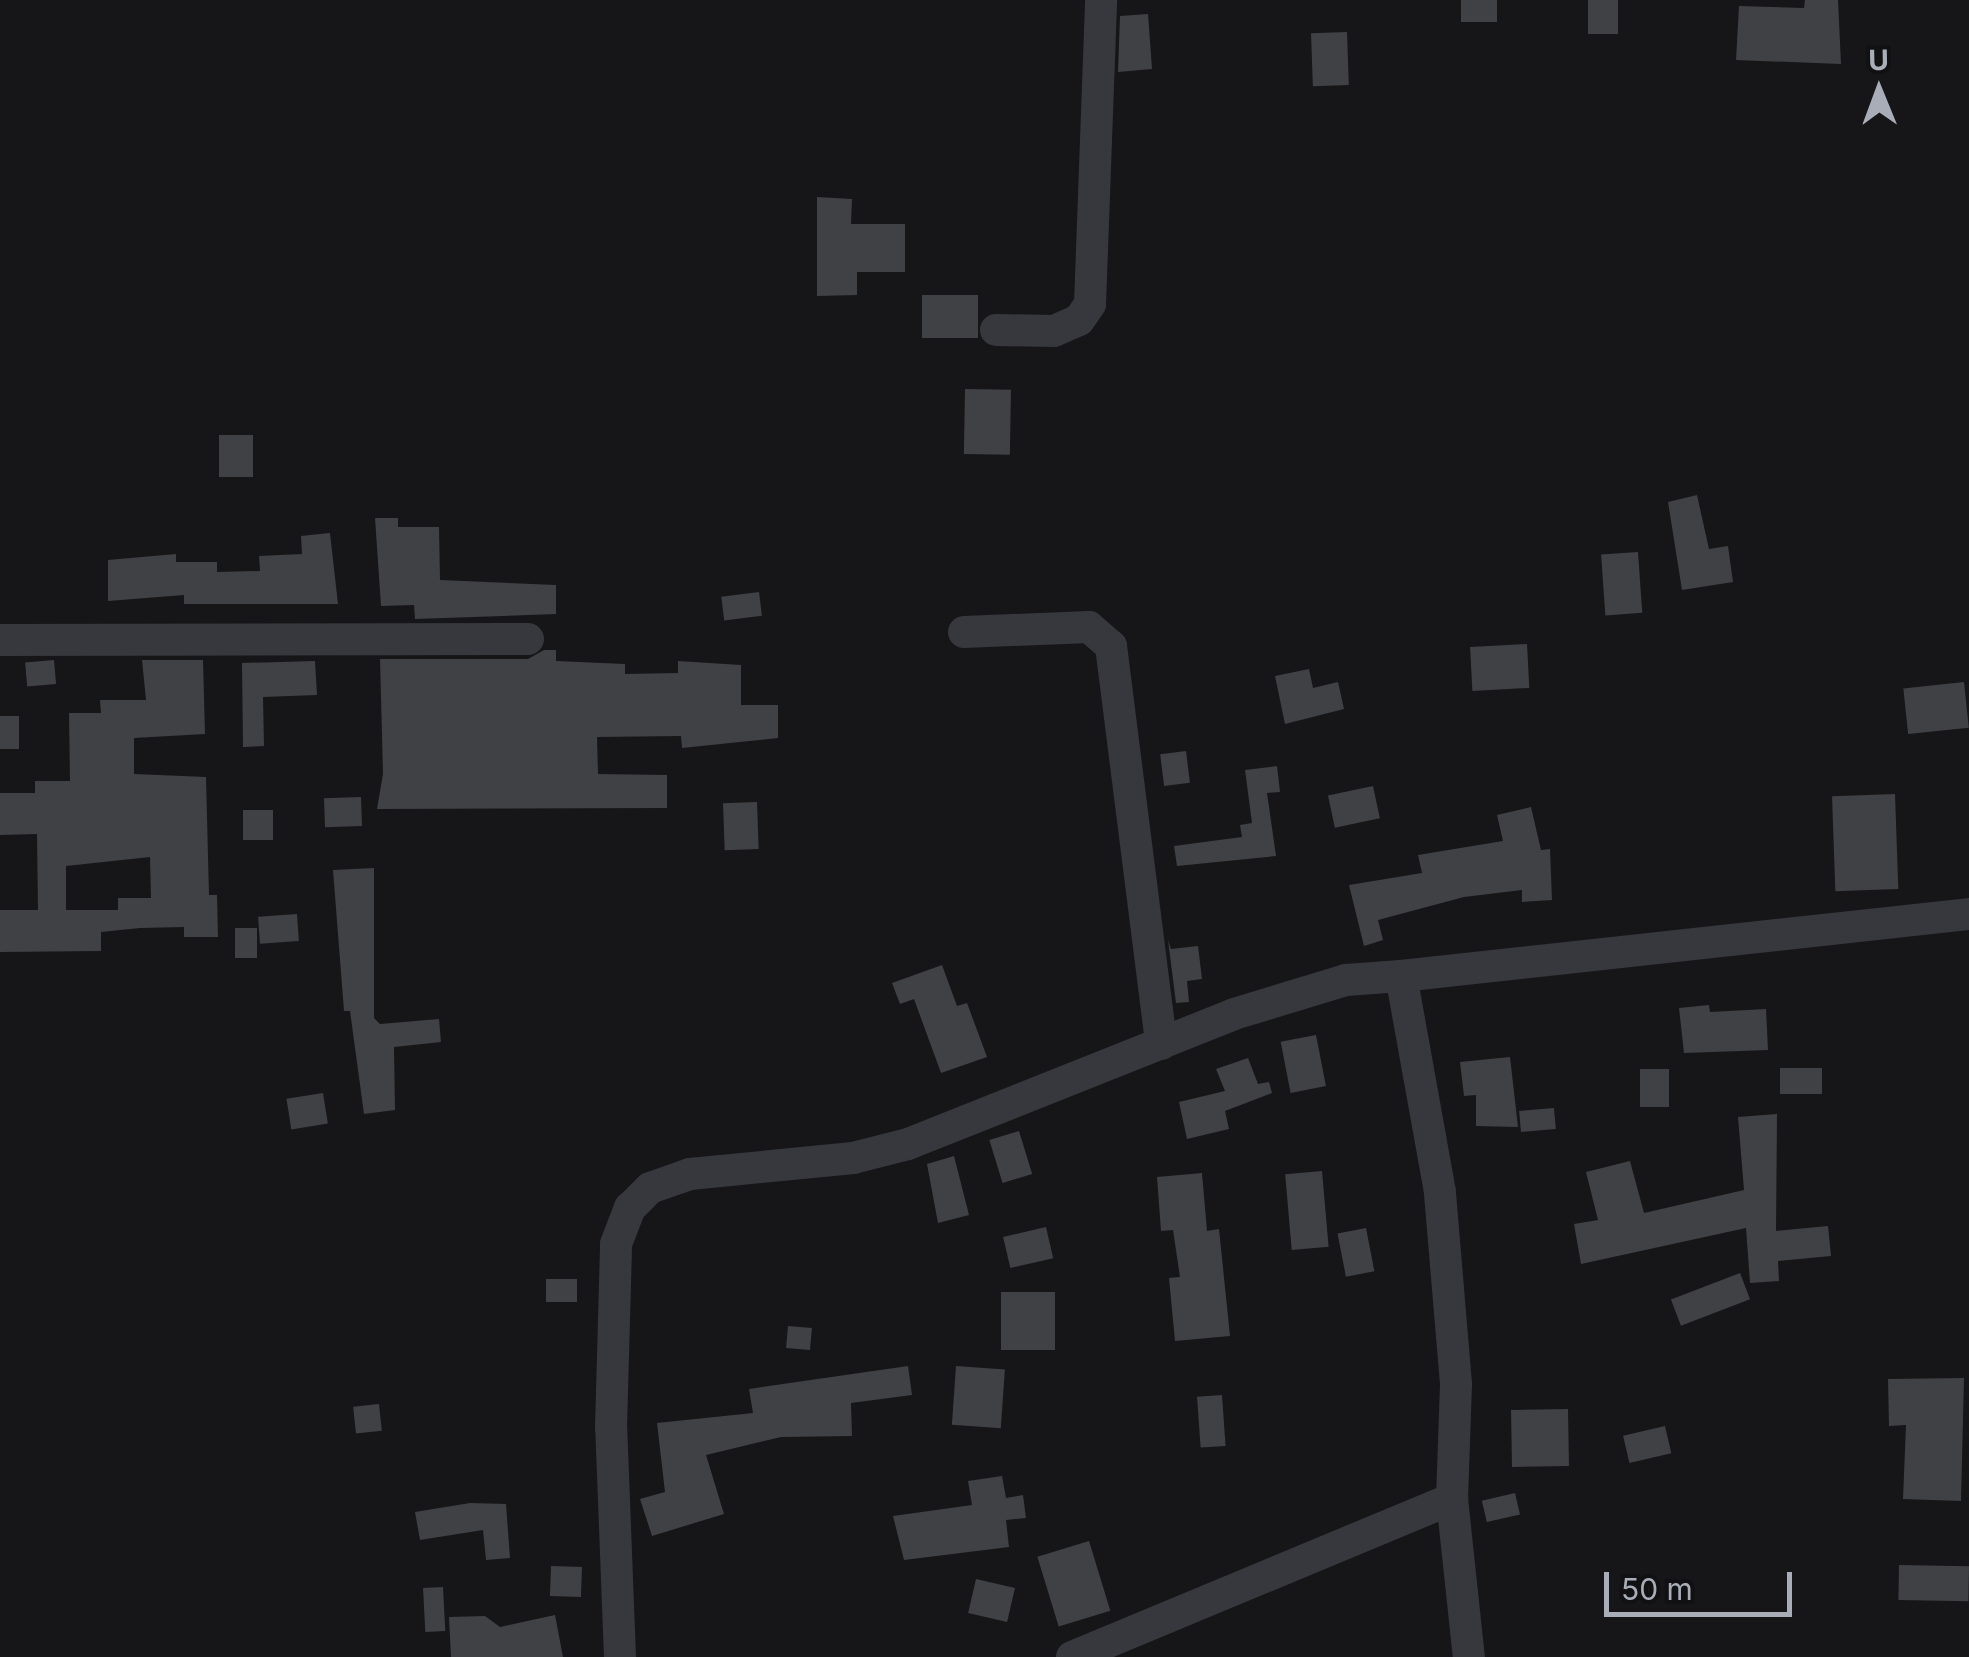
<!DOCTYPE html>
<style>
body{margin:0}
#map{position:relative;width:1969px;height:1657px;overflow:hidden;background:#161618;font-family:Inter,sans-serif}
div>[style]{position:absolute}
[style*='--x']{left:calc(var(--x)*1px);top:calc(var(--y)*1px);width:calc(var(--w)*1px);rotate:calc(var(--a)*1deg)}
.building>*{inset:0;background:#404145;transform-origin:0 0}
.minor>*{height:32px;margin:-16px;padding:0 16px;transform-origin:16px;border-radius:16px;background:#37383d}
span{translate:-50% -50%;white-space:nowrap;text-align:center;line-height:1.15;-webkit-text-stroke:8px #111113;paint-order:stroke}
.north{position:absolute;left:1829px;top:40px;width:100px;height:100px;-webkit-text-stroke:8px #111113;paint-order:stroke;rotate:359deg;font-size:28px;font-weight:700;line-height:40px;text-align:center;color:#a8adb8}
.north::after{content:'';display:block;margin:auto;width:35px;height:45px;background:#a8adb8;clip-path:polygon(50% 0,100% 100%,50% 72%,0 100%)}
.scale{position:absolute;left:1604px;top:1572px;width:188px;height:45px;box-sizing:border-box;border:5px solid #a8adb8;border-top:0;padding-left:12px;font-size:30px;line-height:35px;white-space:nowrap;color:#a8adb8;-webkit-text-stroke:8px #111113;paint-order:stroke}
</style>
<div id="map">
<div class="building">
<div style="left:1461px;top:0;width:36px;height:22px"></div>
<div style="left:1588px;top:0;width:30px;height:34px"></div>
<div style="clip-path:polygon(1805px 0,1838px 0,1841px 64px,1736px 60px,1739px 6px,1804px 8px)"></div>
<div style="clip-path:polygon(1148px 14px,1152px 69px,1118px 72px,1120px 16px)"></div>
<div style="left:1347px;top:32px;width:53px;height:36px;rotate:88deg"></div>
<div style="clip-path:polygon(817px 197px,852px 199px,851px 224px,905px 224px,905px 272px,857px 272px,857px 295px,817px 296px)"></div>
<div style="left:922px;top:295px;width:56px;height:43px"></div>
<div style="left:965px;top:389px;width:46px;height:65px;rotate:1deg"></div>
<div style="left:253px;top:435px;width:42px;height:34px;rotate:90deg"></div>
<div style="clip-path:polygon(1697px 495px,1709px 549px,1728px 546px,1733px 582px,1682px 590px,1668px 502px)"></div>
<div style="clip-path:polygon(375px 518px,398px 518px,398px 527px,439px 527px,440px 580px,556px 585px,556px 614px,415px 619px,414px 605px,381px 606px)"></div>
<div style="clip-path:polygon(330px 533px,338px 604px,184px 604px,184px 595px,108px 601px,108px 560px,176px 554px,176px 562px,217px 562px,217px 572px,260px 571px,259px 556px,302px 554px,301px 536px)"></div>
<div style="left:1638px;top:552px;width:61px;height:37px;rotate:86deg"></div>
<div style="left:759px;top:592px;width:24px;height:38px;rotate:83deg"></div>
<div style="left:1527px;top:644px;width:44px;height:57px;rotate:87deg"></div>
<div style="clip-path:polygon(544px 650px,556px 650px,556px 661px,625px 664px,625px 674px,678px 673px,678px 661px,741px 665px,741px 705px,778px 705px,778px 738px,682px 748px,681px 736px,597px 737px,598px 774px,667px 775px,667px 808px,377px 809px,383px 774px,380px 659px,528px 659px)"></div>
<div style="left:54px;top:660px;width:24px;height:29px;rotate:85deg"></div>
<div style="clip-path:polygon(evenodd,142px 660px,203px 660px,205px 734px,134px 738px,134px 774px,206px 777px,209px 895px,217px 895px,218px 937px,184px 937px,184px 927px,140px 928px,101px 932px,101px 951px,0 952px,0 910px,38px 910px,37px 834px,0 835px,0 793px,35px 793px,35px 781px,70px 781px,69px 713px,101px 713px,100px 700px,146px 700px,142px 660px,150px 857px,151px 898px,118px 898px,118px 910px,66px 910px,66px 866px,150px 857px)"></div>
<div style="clip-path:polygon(315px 661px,317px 695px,263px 697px,264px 746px,243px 747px,242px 663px)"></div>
<div style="clip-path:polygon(1309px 669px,1313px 688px,1338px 682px,1344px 709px,1285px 724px,1275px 676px)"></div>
<div style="left:1964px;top:682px;width:46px;height:61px;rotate:84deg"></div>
<div style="left:0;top:716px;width:19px;height:33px"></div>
<div style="left:1186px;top:751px;width:32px;height:26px;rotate:83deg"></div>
<div style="clip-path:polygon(1277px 766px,1280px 792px,1267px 793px,1276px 856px,1177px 866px,1174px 846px,1242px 837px,1240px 825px,1252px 823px,1245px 770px)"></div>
<div style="left:1373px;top:786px;width:33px;height:46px;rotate:78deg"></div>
<div style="left:1895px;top:794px;width:95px;height:63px;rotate:88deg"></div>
<div style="left:361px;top:797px;width:29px;height:37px;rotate:88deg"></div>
<div style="left:757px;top:802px;width:47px;height:34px;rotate:88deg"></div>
<div style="clip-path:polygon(1531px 807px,1541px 850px,1550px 849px,1552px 900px,1522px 902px,1522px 890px,1464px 897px,1378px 920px,1383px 940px,1364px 946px,1349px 885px,1422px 873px,1418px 855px,1503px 841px,1497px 815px)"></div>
<div style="left:243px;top:810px;width:30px;height:30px"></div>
<div style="clip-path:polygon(374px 868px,374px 1018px,380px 1024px,439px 1019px,441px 1042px,394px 1047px,395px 1110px,364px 1114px,350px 1011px,344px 1011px,333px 870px)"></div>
<div style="left:297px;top:914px;width:27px;height:39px;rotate:86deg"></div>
<div style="left:257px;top:928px;width:30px;height:22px;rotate:90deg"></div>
<div style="clip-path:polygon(1168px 940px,1171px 949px,1198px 946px,1202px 979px,1187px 981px,1189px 1002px,1176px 1003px)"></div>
<div style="clip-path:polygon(942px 965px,957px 1006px,967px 1003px,987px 1057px,941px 1073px,914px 999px,900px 1004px,892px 983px)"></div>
<div style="clip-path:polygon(1709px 1005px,1710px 1012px,1766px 1009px,1768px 1050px,1684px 1053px,1679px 1008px)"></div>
<div style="left:1316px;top:1035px;width:52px;height:36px;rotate:79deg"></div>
<div style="clip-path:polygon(1510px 1057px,1518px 1127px,1476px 1126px,1476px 1095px,1464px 1096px,1460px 1062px)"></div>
<div style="clip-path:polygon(1248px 1058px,1258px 1084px,1269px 1082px,1272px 1093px,1225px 1111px,1229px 1129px,1187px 1139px,1179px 1102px,1225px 1091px,1216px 1069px)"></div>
<div style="left:1780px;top:1068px;width:42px;height:26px"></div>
<div style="left:1640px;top:1069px;width:29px;height:38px"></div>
<div style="left:323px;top:1093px;width:31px;height:37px;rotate:81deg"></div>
<div style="left:1554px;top:1108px;width:21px;height:35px;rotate:85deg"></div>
<div style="clip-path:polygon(1777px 1114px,1776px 1231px,1828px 1226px,1831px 1256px,1778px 1261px,1779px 1281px,1750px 1283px,1746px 1228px,1581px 1264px,1574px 1224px,1598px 1220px,1586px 1172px,1630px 1161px,1644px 1213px,1744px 1190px,1738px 1117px)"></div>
<div style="left:1019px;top:1131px;width:45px;height:31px;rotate:73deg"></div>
<div style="clip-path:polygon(954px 1156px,969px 1215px,938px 1223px,927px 1164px)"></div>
<div style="left:1322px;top:1171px;width:76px;height:37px;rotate:85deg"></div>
<div style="clip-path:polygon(1202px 1173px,1207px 1231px,1219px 1229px,1230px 1336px,1175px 1341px,1169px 1278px,1180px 1277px,1173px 1230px,1161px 1231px,1157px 1177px)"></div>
<div style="left:1046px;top:1227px;width:32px;height:44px;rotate:77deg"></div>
<div style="left:1366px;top:1228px;width:44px;height:29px;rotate:79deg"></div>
<div style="left:1740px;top:1273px;width:28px;height:74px;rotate:69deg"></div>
<div style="left:546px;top:1279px;width:31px;height:23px"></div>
<div style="left:1001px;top:1292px;width:54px;height:58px"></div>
<div style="left:788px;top:1326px;width:24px;height:22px;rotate:5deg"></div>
<div style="clip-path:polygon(908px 1366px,912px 1395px,851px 1403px,852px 1436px,781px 1437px,706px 1455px,724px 1514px,652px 1536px,640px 1499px,665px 1492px,657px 1423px,753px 1413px,749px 1389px)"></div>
<div style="left:956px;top:1366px;width:49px;height:59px;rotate:4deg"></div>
<div style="clip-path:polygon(1964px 1378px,1961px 1501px,1903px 1499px,1906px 1425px,1889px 1426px,1888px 1379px)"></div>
<div style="left:1222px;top:1395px;width:51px;height:25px;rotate:86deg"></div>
<div style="left:379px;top:1404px;width:27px;height:26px;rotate:84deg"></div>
<div style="left:1568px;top:1409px;width:57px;height:57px;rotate:89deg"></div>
<div style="left:1665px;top:1426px;width:28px;height:43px;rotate:77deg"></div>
<div style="clip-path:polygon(1002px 1476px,1006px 1498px,1023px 1495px,1026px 1518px,1006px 1520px,1009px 1547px,904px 1560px,893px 1516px,972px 1505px,968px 1481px)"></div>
<div style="left:1515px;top:1493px;width:22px;height:34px;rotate:77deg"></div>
<div style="clip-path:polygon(470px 1503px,506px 1504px,510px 1558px,486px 1560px,483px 1530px,420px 1540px,415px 1512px)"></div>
<div style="left:1089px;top:1541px;width:73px;height:54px;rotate:73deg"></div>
<div style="left:1899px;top:1565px;width:70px;height:35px;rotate:1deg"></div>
<div style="left:551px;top:1566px;width:31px;height:30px;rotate:2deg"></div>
<div style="left:976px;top:1579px;width:40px;height:35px;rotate:13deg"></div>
<div style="left:443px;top:1587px;width:44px;height:20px;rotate:87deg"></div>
<div style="clip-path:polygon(555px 1615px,563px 1657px,451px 1657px,449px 1617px,485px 1616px,500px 1627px)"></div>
</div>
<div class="minor">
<div style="--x:996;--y:330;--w:58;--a:1"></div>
<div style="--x:1054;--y:331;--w:27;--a:-24"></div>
<div style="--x:1079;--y:320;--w:19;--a:-55"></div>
<div style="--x:1090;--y:304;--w:304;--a:-87.9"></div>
<div style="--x:964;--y:632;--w:125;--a:-2.3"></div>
<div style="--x:1089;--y:627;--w:29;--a:41"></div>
<div style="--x:1111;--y:646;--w:401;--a:82.8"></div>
<div style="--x:0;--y:640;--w:528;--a:-0.11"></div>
<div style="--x:1452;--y:1499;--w:159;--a:83.9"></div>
<div style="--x:620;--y:1657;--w:230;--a:-92.2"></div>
<div style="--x:611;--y:1427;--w:183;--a:-88.4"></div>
<div style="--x:616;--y:1244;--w:39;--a:-69"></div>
<div style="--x:630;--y:1208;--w:28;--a:-45"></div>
<div style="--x:650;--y:1188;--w:42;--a:-19.3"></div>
<div style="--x:690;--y:1174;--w:164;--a:-5.6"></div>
<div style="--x:853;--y:1158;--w:57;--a:-14.3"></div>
<div style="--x:908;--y:1144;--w:351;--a:-21.7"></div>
<div style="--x:1234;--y:1014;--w:117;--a:-16.9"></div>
<div style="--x:1346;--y:980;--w:55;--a:-4.2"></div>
<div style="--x:1072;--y:1657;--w:412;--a:-22.6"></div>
<div style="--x:1452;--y:1499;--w:115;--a:-88"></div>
<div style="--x:1456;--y:1384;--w:193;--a:-94.8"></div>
<div style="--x:1440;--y:1192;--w:219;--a:-100.2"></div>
<div style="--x:1401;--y:976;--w:571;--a:-6.23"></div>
</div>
<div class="north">U</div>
<div class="scale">50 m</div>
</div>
